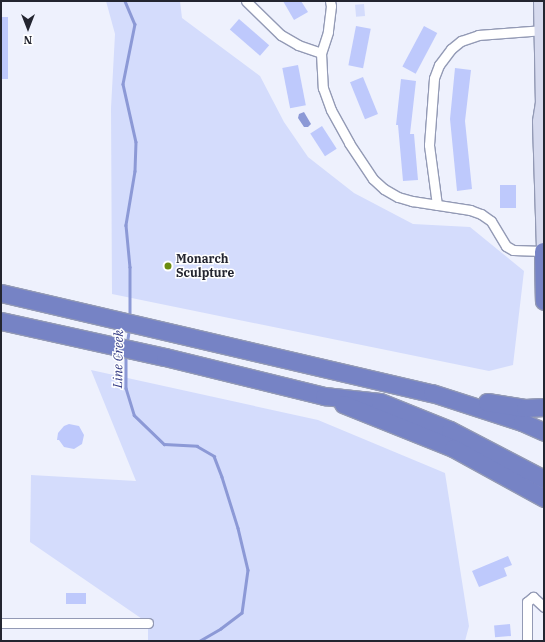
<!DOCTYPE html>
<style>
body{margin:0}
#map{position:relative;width:545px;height:642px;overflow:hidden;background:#eef1fd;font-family:"IBM Plex Serif",serif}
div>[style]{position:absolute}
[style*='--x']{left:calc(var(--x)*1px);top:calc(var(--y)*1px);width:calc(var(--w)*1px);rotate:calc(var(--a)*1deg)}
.green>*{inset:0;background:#d4dcfc;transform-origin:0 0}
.water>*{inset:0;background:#8c99d6}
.stream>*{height:2.5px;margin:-1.25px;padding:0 1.25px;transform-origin:1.25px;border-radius:1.25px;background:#8c99d6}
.building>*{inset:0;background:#bec9fc;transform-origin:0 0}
.roads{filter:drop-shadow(1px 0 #939ab5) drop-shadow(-1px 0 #939ab5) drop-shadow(0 1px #939ab5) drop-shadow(0 -1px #939ab5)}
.minor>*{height:9px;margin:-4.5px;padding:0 4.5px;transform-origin:4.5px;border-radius:4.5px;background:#fff}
.secondary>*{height:13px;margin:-6.5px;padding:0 6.5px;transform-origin:6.5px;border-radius:6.5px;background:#d6daee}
.motorway>*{height:17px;margin:-8.5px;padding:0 8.5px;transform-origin:8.5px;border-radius:8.5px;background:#7683c5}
.dots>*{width:11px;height:11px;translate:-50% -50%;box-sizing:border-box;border:2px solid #fff;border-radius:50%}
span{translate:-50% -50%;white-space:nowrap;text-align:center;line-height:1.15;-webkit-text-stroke:3px #fff;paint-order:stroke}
.poi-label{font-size:12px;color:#232530;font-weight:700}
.left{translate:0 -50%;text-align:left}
.water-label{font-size:13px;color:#343b84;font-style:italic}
.frame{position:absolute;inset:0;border:2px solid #232530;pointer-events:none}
.north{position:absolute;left:8px;top:8px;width:40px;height:40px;-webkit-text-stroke:3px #fff;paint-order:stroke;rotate:180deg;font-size:11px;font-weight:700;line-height:16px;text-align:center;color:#232530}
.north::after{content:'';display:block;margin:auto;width:14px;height:18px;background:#232530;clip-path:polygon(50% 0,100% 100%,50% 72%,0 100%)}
</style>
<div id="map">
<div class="green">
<div style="clip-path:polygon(106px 1px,180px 1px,182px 18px,260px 76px,284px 122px,308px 157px,354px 193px,413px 224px,470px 227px,524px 271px,513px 365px,489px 371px,112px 294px,111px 108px,115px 34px)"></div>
<div style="left:364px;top:4px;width:12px;height:9px;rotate:85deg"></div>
<div style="clip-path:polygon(91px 370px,318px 420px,445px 473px,469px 626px,465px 641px,148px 641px,148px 623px,30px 542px,31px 475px,136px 481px)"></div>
</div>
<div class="water">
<div style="clip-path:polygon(304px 112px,311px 124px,308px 127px,304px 127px,298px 118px,299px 114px)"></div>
</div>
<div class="stream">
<div style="--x:125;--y:1;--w:25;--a:67"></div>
<div style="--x:135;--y:24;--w:61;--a:101.3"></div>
<div style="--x:123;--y:84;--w:59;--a:77.4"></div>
<div style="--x:136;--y:142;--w:29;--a:92"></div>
<div style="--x:135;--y:171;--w:55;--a:99.5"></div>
<div style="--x:126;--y:225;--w:42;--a:84.6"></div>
<div style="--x:130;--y:267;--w:49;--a:90"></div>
<div style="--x:127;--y:342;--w:13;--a:-81"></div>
<div style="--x:126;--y:355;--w:33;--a:90"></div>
<div style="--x:126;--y:388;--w:28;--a:73"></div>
<div style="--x:134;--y:415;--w:42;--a:44"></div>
<div style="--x:164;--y:444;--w:33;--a:3"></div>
<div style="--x:197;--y:446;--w:20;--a:30"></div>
<div style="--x:214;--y:456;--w:22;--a:69"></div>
<div style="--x:222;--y:477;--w:53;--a:72.6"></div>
<div style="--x:238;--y:528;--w:43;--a:76.6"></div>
<div style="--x:248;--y:570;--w:43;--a:97.9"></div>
<div style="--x:242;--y:613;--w:26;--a:143"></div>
<div style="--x:221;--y:629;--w:24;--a:150"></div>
</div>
<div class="building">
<div style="clip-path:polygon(283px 1px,301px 1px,308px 12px,294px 20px)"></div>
<div style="left:1px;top:17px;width:7px;height:62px"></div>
<div style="left:239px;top:19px;width:40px;height:14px;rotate:41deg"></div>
<div style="left:356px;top:26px;width:15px;height:40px;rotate:11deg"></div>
<div style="left:424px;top:26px;width:15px;height:46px;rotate:28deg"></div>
<div style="left:298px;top:65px;width:41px;height:16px;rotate:79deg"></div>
<div style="clip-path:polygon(455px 68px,471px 70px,465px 121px,472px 189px,457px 191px,450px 119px)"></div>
<div style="left:363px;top:77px;width:40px;height:14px;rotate:68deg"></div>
<div style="clip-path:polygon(401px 79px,416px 81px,410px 134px,414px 134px,418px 180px,403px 181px,398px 125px,396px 125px)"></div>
<div style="left:322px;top:126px;width:27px;height:14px;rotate:57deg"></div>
<div style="left:516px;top:185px;width:23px;height:16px;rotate:90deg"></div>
<div style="clip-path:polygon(69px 424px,79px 426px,84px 435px,82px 444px,74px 449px,64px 447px,59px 440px,57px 440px,58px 433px,64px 426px)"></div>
<div style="clip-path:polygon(508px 556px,512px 565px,504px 568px,507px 576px,479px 587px,472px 571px)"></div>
<div style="left:66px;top:593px;width:20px;height:11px"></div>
<div style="left:510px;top:624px;width:12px;height:16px;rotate:85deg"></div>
</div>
<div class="roads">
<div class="minor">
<div style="--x:246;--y:1;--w:49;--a:44.2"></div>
<div style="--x:281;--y:35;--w:20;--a:30"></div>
<div style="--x:298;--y:45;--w:24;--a:19"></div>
<div style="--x:330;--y:1;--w:5;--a:79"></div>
<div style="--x:331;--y:6;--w:26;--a:97"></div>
<div style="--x:328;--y:32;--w:22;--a:108"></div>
<div style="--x:321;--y:53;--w:35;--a:87"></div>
<div style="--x:323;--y:88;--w:23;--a:70"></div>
<div style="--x:331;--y:110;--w:38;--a:61"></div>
<div style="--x:349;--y:143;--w:43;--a:56.3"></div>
<div style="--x:373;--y:179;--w:15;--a:42"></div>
<div style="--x:384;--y:189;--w:16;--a:30"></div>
<div style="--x:398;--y:197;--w:15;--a:16"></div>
<div style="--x:412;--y:201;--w:59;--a:8.8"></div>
<div style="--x:470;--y:210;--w:12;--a:20"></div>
<div style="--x:481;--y:214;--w:12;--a:35"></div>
<div style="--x:491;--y:221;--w:29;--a:59"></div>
<div style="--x:506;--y:246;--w:8;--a:30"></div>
<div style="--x:513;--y:250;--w:30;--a:2"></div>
<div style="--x:437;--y:205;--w:61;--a:-97.6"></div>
<div style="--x:429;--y:145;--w:67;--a:-85.7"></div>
<div style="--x:434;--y:78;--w:14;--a:-69"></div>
<div style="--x:439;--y:65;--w:20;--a:-53"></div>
<div style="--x:451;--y:49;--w:13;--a:-39"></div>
<div style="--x:461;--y:41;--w:18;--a:-19"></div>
<div style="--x:478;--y:35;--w:66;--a:-4.3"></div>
<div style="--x:1;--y:623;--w:147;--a:0"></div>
<div style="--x:527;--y:641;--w:39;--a:-90"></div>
<div style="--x:527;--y:602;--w:8;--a:-40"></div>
<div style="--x:533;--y:597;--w:15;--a:42"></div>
</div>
<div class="secondary">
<div style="--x:540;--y:1;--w:101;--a:88.9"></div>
<div style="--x:542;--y:102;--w:19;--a:99"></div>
<div style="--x:539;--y:121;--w:130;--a:88.2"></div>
</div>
<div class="motorway">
<div style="--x:543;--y:251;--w:50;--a:88.9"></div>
<div style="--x:1;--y:293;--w:442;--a:13.1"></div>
<div style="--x:432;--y:393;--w:95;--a:17.9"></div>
<div style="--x:522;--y:422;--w:24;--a:24"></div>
<div style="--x:1;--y:321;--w:168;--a:12.4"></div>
<div style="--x:165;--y:357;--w:164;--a:13.8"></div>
<div style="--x:324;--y:396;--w:56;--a:6.1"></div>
<div style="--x:380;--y:402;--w:75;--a:21.8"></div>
<div style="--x:450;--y:430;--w:106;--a:27.5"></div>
<div style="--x:487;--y:402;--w:38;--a:9"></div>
<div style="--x:525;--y:408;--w:19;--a:-3"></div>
<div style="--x:343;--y:404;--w:118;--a:21.8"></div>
<div style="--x:453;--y:448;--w:104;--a:28.8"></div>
</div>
</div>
<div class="dots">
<div style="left:168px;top:266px;background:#6a8c10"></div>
</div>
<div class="poi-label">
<span class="left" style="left:176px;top:266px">Monarch<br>Sculpture</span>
</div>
<div class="water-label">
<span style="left:119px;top:359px;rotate:-89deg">Line Creek</span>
</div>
<div class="frame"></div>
<div class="north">N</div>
</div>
